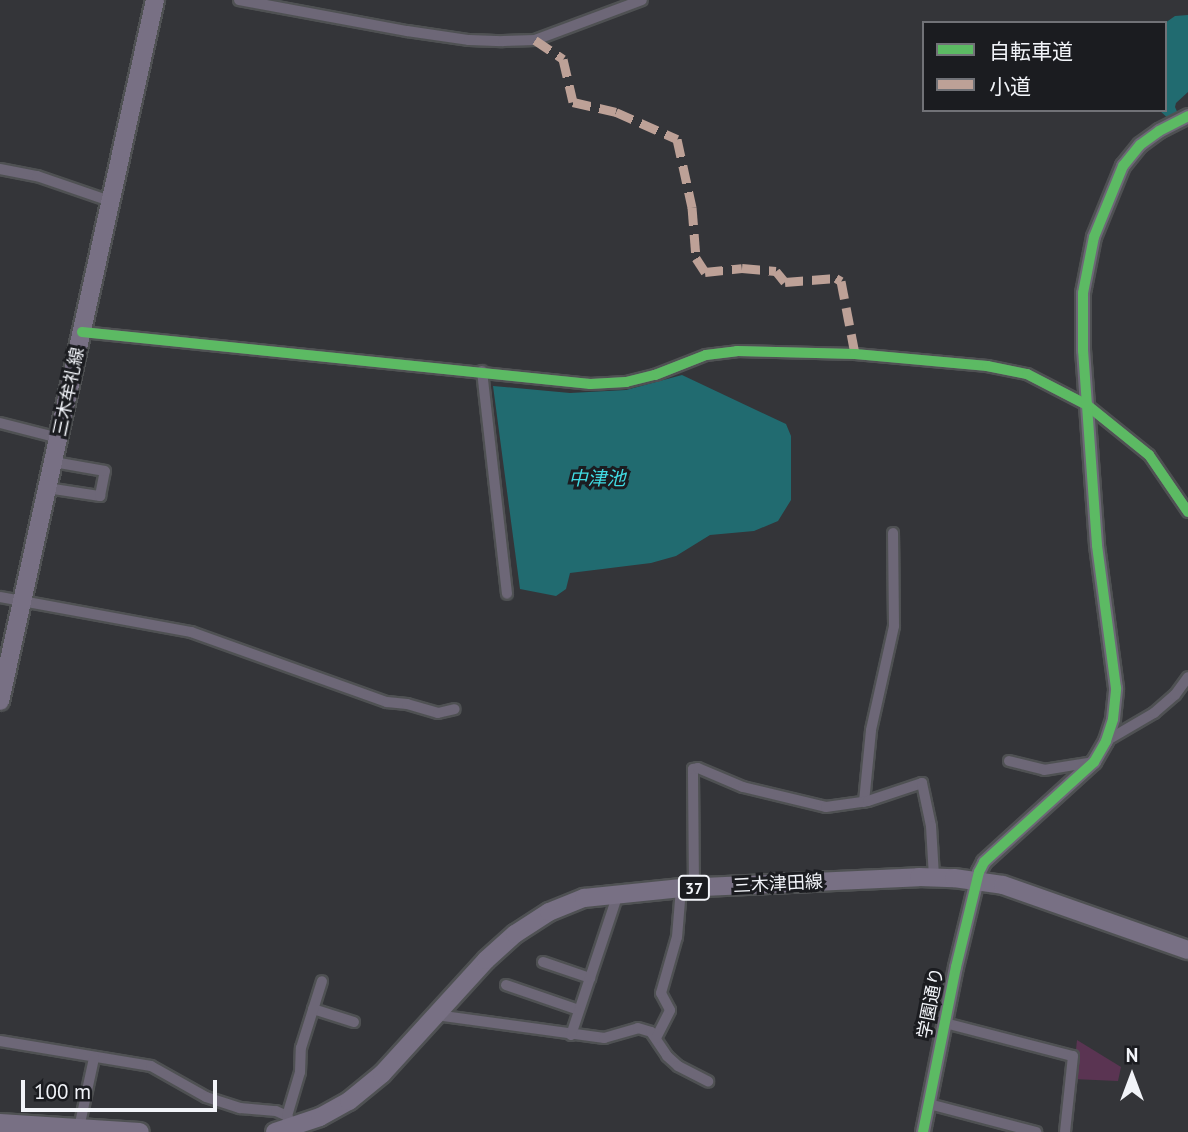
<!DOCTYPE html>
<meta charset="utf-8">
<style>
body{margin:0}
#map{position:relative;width:1188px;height:1132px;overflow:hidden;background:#343539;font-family:"PT Sans","Noto Sans JP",sans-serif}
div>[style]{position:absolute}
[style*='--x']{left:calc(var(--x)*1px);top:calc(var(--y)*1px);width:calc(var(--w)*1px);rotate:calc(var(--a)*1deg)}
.green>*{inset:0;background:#5a3452}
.water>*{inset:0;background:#216b70}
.roads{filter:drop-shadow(2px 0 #4f5153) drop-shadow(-2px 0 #4f5153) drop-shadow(0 2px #4f5153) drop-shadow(0 -2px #4f5153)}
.minor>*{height:10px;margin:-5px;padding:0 5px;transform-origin:5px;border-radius:5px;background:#6d6777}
.tertiary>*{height:14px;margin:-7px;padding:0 7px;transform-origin:7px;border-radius:7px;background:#6d6777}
.primary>*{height:18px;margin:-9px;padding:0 9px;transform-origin:9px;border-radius:9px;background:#787084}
.quiet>*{height:9px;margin-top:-4.5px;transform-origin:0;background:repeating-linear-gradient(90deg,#bda197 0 18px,transparent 0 27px)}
.cycleway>*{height:10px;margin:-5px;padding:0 5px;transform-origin:5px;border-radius:5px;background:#5cba63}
span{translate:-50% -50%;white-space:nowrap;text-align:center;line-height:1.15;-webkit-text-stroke:6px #1b1c20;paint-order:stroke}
.shield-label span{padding:2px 5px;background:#1b1c20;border:2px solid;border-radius:5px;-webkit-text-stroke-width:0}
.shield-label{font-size:16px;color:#f2f4f9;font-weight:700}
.street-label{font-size:18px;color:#f2f4f9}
.water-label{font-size:19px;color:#40dae2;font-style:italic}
.legend{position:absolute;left:922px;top:21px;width:245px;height:91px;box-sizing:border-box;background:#1b1c20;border:2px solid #717277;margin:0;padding:9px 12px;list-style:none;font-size:21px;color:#f2f4f9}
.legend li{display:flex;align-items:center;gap:14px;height:35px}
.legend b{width:35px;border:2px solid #717277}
.north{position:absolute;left:1097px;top:1041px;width:70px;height:70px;-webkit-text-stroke:5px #1b1c20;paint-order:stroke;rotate:0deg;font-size:19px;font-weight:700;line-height:28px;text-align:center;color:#f2f4f9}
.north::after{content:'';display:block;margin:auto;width:24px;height:32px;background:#f2f4f9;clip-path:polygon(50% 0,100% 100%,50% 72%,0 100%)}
.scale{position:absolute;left:21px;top:1080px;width:196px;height:32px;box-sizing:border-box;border:4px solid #f2f4f9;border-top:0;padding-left:9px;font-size:21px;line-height:24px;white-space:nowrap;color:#f2f4f9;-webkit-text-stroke:5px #1b1c20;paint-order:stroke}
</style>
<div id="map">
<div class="green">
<div style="clip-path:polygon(1077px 1040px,1121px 1067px,1118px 1081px,1073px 1079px)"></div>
</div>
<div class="water">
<div style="clip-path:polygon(1188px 15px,1188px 92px,1176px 103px,1175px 107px,1180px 118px,1172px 122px,1159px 110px,1165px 110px,1165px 23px,1175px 16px)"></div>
<div style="clip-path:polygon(682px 375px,786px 424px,791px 436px,791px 500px,778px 521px,754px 531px,710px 535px,676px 556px,651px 563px,570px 573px,566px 589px,556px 596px,520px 589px,493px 386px,570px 393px,626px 390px)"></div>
</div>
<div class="roads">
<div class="minor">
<div style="--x:239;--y:0;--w:171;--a:10.5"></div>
<div style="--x:407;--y:31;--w:63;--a:8.3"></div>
<div style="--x:469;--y:40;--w:34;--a:2"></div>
<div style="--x:503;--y:41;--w:32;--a:-2"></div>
<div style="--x:535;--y:40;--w:114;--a:-20.5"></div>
<div style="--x:0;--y:169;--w:38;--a:11"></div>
<div style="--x:37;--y:176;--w:77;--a:18.9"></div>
<div style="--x:82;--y:332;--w:511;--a:5.84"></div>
<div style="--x:590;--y:384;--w:36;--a:-3"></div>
<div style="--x:626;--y:382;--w:30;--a:-14"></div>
<div style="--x:655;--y:375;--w:55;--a:-21.4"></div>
<div style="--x:706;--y:355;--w:31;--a:-7"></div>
<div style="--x:737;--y:351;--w:118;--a:1.5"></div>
<div style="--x:855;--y:354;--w:133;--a:5.2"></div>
<div style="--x:987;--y:366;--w:41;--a:11.3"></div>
<div style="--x:1027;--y:374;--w:68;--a:27.3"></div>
<div style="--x:1087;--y:405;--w:80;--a:38.9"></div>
<div style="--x:1149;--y:455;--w:69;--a:55.6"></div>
<div style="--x:482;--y:371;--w:224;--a:83.6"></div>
<div style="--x:0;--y:423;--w:61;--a:14.3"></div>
<div style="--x:47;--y:488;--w:54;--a:8.6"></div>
<div style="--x:100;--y:496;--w:25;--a:-79"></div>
<div style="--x:105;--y:471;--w:52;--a:-170"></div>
<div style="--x:0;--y:597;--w:194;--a:10.4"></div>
<div style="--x:191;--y:632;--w:208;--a:19.7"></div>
<div style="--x:387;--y:702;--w:20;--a:6"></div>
<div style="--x:407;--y:704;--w:32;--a:16"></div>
<div style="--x:438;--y:713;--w:17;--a:-13"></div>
<div style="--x:1106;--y:741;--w:56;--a:-30.3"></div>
<div style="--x:1154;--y:713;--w:28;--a:-41"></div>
<div style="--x:1175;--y:695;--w:22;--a:-54"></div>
<div style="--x:1009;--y:761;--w:36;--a:14"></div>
<div style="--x:1044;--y:770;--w:51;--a:-9.1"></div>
<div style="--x:864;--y:802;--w:72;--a:-84.4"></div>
<div style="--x:871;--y:730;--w:107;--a:-77.5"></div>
<div style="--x:894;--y:626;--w:93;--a:-90.6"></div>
<div style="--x:694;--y:888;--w:119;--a:-90.5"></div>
<div style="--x:693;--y:769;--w:5;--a:-11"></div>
<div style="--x:698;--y:768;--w:49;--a:22.9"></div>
<div style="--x:743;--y:787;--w:85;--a:13.5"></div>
<div style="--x:826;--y:807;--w:42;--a:-8.1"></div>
<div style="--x:868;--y:801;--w:57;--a:-18.4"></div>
<div style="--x:922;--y:783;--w:44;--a:78.2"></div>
<div style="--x:931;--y:826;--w:51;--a:86.6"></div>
<div style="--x:543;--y:962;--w:50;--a:18.8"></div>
<div style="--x:506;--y:985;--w:77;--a:18.9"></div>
<div style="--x:313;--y:1009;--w:43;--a:17.6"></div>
<div style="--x:436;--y:1015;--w:170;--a:7.8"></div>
<div style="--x:604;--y:1038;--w:35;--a:-16"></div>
<div style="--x:638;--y:1028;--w:14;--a:17"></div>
<div style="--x:651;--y:1032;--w:29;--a:56"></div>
<div style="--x:667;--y:1056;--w:15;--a:42"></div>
<div style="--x:678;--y:1066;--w:34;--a:27"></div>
<div style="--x:945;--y:1023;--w:132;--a:14.5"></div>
<div style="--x:1073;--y:1056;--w:76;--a:96"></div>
<div style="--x:571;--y:1035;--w:149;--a:-71.6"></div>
<div style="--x:656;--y:1038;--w:31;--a:-63"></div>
<div style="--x:670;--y:1010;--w:19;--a:-118"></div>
<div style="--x:661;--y:993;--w:58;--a:-74.1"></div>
<div style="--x:677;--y:937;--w:49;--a:-85.3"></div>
<div style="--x:0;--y:1041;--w:153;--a:9.4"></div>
<div style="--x:151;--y:1066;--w:63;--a:29.4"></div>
<div style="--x:206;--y:1097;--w:36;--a:18"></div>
<div style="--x:240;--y:1108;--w:36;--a:5"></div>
<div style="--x:276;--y:1111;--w:12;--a:24"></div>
<div style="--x:287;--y:1116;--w:13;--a:61"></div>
<div style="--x:929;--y:1104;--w:111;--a:14.7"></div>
<div style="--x:287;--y:1116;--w:46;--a:-73.5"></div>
<div style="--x:300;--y:1072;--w:24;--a:-88"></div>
<div style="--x:301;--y:1048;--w:70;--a:-72.6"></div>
<div style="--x:79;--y:1128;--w:72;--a:-77.9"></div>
</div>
<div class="tertiary">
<div style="--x:923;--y:1132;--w:168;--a:-78.7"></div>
<div style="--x:956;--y:967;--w:98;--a:-76.4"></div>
<div style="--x:979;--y:872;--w:11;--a:-63"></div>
<div style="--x:984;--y:862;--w:149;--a:-42.3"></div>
<div style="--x:1094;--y:762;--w:24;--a:-60"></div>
<div style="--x:1106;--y:741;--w:23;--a:-72"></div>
<div style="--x:1113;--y:719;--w:31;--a:-84"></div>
<div style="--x:1116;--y:688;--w:144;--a:-97.6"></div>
<div style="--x:1097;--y:545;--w:195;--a:-94.1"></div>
<div style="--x:1083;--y:351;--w:58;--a:-90"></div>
<div style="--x:1083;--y:293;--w:57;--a:-78.9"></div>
<div style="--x:1094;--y:237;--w:77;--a:-67.8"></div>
<div style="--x:1123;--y:166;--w:27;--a:-51"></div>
<div style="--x:1140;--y:145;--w:24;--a:-36"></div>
<div style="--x:1159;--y:131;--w:33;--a:-27"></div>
</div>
<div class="primary">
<div style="--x:0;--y:701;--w:718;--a:-77.53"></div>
<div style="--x:0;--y:1123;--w:140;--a:3.7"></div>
<div style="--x:275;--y:1132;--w:47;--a:-18.4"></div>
<div style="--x:320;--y:1117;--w:33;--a:-29"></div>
<div style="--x:349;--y:1101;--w:43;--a:-39.3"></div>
<div style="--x:382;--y:1074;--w:154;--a:-47.6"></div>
<div style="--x:486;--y:960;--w:39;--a:-42"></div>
<div style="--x:515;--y:934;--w:40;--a:-32.9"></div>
<div style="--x:549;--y:912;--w:38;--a:-22"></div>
<div style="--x:584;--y:898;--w:98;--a:-5.9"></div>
<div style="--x:681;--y:888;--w:238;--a:-2.6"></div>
<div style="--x:919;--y:877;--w:35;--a:2"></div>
<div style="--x:954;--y:878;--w:49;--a:8.1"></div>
<div style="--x:1003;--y:885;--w:196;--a:19.4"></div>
</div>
</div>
<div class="quiet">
<div style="--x:535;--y:40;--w:34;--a:34"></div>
<div style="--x:563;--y:59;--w:44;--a:76.9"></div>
<div style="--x:573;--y:102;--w:44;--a:13.1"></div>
<div style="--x:616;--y:112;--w:67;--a:23.9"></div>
<div style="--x:677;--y:139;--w:70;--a:77.6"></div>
<div style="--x:692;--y:207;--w:51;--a:85.5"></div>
<div style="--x:696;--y:258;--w:17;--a:57"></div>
<div style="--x:705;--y:272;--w:37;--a:-6"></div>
<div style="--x:742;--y:268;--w:34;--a:5"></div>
<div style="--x:776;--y:271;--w:14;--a:51"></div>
<div style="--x:785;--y:282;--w:51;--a:-4.5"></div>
<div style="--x:836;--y:278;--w:6;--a:31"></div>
<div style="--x:841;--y:281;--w:74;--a:79.1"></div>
</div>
<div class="cycleway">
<div style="--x:82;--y:332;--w:511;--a:5.84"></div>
<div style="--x:590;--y:384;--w:36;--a:-3"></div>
<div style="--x:626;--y:382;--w:30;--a:-14"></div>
<div style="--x:655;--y:375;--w:55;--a:-21.4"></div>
<div style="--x:706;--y:355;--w:31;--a:-7"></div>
<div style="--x:737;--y:351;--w:118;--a:1.5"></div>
<div style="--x:855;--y:354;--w:133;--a:5.2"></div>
<div style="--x:987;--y:366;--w:41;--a:11.3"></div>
<div style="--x:1027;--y:374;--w:68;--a:27.3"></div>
<div style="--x:1087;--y:405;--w:80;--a:38.9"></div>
<div style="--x:1149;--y:455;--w:69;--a:55.6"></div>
<div style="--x:923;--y:1132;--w:168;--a:-78.7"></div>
<div style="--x:956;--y:967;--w:98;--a:-76.4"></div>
<div style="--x:979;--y:872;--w:11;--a:-63"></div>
<div style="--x:984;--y:862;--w:149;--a:-42.3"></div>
<div style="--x:1094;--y:762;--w:24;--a:-60"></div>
<div style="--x:1106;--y:741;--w:23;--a:-72"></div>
<div style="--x:1113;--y:719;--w:31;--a:-84"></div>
<div style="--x:1116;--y:688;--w:144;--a:-97.6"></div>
<div style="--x:1097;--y:545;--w:195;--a:-94.1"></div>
<div style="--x:1083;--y:351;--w:58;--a:-90"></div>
<div style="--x:1083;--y:293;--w:57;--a:-78.9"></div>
<div style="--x:1094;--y:237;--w:77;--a:-67.8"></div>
<div style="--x:1123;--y:166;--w:27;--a:-51"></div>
<div style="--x:1140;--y:145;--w:24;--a:-36"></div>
<div style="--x:1159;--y:131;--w:33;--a:-27"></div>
</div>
<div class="shield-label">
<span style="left:694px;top:888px">37</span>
</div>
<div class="street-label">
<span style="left:69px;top:392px;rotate:-78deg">三木牟礼線</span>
<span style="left:778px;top:884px;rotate:-3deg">三木津田線</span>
<span style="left:931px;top:1003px;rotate:-79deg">学園通り</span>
</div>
<div class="water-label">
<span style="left:597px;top:479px">中津池</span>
</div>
<ul class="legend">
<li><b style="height:9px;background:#5cba63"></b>自転車道</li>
<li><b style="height:9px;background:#bda197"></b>小道</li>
</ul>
<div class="north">N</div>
<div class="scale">100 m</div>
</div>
